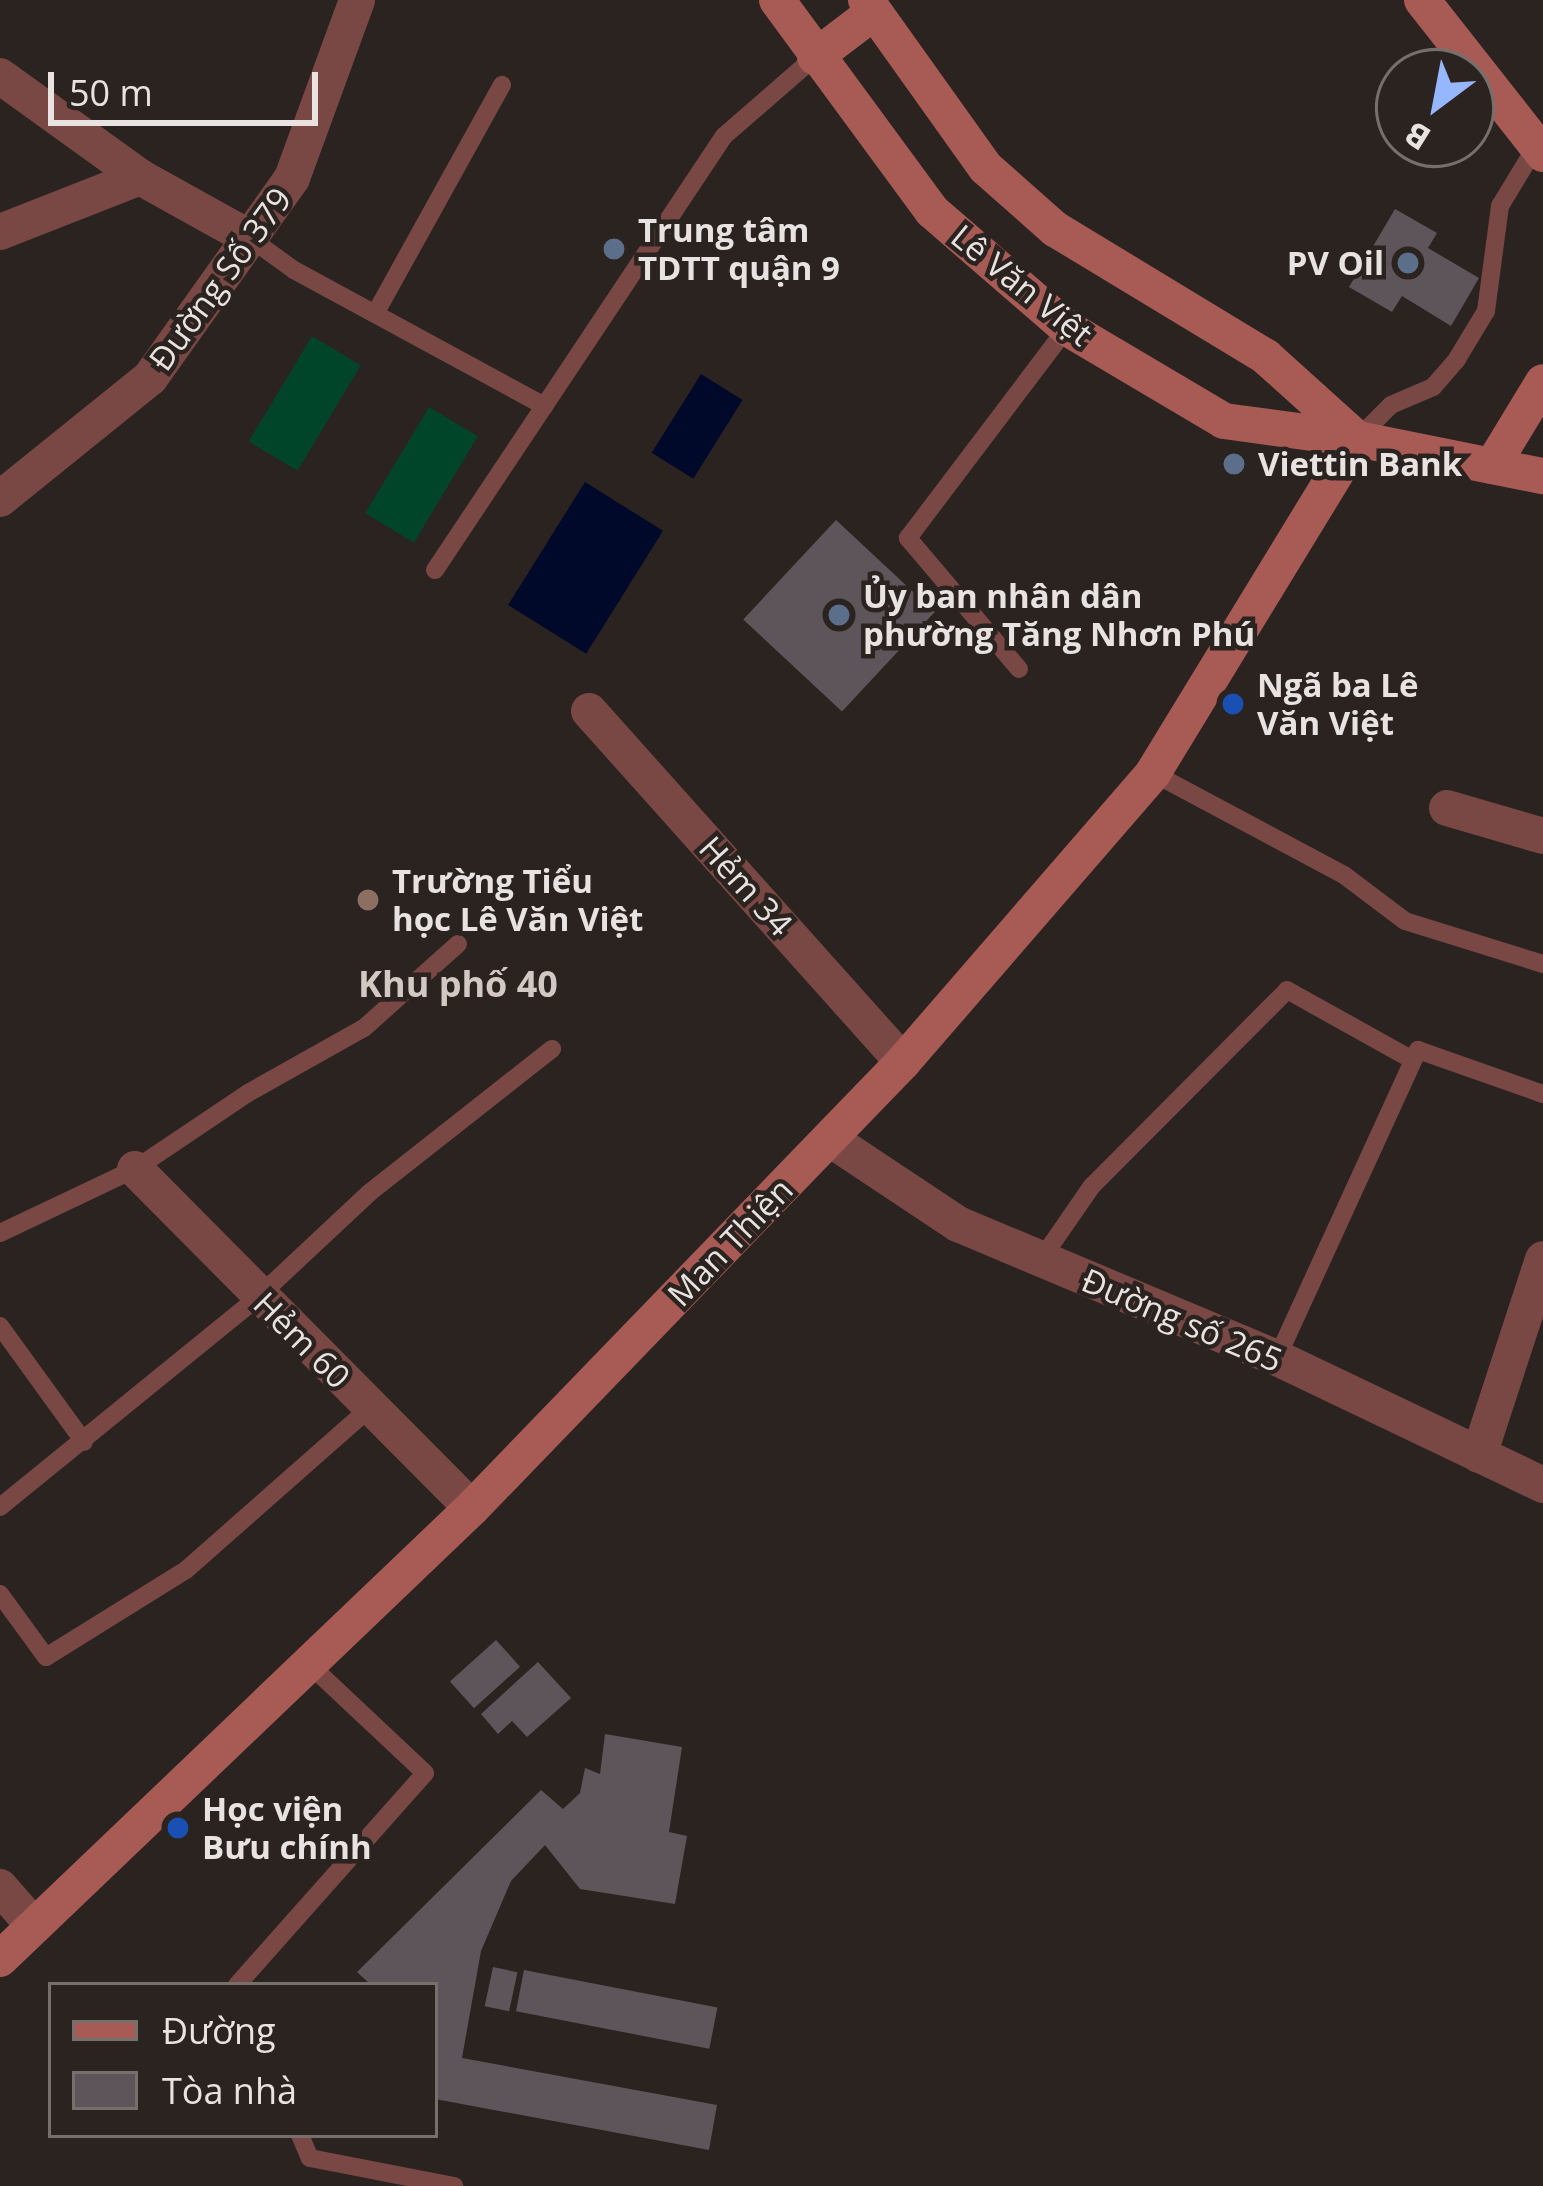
<!DOCTYPE html>
<meta charset="utf-8">
<style>
body{margin:0}
#map{position:relative;width:1543px;height:2186px;overflow:hidden;background:#2a2320;font-family:"Open Sans",sans-serif}
div>[style]{position:absolute}
[style*='--x']{left:calc(var(--x)*1px);top:calc(var(--y)*1px);width:calc(var(--w)*1px);rotate:calc(var(--a)*1deg)}
.green>*{inset:0;background:#004529;transform-origin:0 0}
.water>*{inset:0;background:#00092a;transform-origin:0 0}
.building>*{inset:0;background:#5e555a;transform-origin:0 0}
.lane>*{height:18px;margin:-9px;padding:0 9px;transform-origin:9px;border-radius:9px;background:#794844}
.street>*{height:36px;margin:-18px;padding:0 18px;transform-origin:18px;border-radius:18px;background:#794844}
.secondary>*{height:36px;margin:-18px;padding:0 18px;transform-origin:18px;border-radius:18px;background:#a85a55}
.dots>*{width:33px;height:33px;translate:-50% -50%;box-sizing:border-box;border:6px solid #2a2320;border-radius:50%}
span{translate:-50% -50%;white-space:nowrap;text-align:center;line-height:1.15;-webkit-text-stroke:9px #2a2320;paint-order:stroke}
.poi-label{font-size:33px;color:#e8e3e1;font-weight:700}
.left{translate:0 -50%;text-align:left}
.right{translate:-100% -50%;text-align:right}
.street-label{font-size:33px;color:#e8e3e1}
.neighbourhood-label{font-size:36px;color:#d3c8c4;font-weight:700}
.legend{position:absolute;left:48px;top:1982px;width:390px;height:156px;box-sizing:border-box;background:#2a2320;border:3px solid #76706d;margin:0;padding:15px 21px;list-style:none;font-size:36px;color:#e8e3e1}
.legend li{display:flex;align-items:center;gap:24px;height:60px}
.legend b{width:60px;border:3px solid #76706d}
.north{position:absolute;left:1375px;top:48px;width:120px;height:120px;box-sizing:border-box;background:#2a2320;border:3px solid #76706d;border-radius:50%;rotate:212deg;font-size:33px;font-weight:700;line-height:48px;text-align:center;color:#e8e3e1}
.north::after{content:'';display:block;margin:auto;width:42px;height:54px;background:#96b6fd;clip-path:polygon(50% 0,100% 100%,50% 72%,0 100%)}
.scale{position:absolute;left:48px;top:72px;width:270px;height:54px;box-sizing:border-box;border:6px solid #e8e3e1;border-top:0;padding-left:15px;font-size:36px;line-height:42px;white-space:nowrap;color:#e8e3e1;-webkit-text-stroke:9px #2a2320;paint-order:stroke}
</style>
<div id="map">
<div class="green">
<div style="left:312px;top:336px;width:57px;height:123px;rotate:31deg"></div>
<div style="left:429px;top:407px;width:57px;height:124px;rotate:31deg"></div>
</div>
<div class="water">
<div style="left:701px;top:374px;width:49px;height:93px;rotate:32deg"></div>
<div style="left:585px;top:482px;width:92px;height:145px;rotate:32deg"></div>
</div>
<div class="building">
<div style="clip-path:polygon(1395px 209px,1437px 233px,1428px 248px,1479px 278px,1451px 326px,1402px 296px,1392px 312px,1349px 287px)"></div>
<div style="left:836px;top:520px;width:135px;height:136px;rotate:43deg"></div>
<div style="left:496px;top:1640px;width:36px;height:62px;rotate:48deg"></div>
<div style="clip-path:polygon(538px 1662px,571px 1698px,527px 1737px,512px 1721px,498px 1734px,481px 1714px)"></div>
<div style="clip-path:polygon(605px 1734px,682px 1747px,669px 1832px,687px 1836px,675px 1904px,580px 1889px,545px 1845px,511px 1881px,481px 1951px,462px 2058px,717px 2105px,709px 2150px,435px 2099px,435px 1985px,371px 1985px,357px 1972px,541px 1790px,563px 1809px,580px 1793px,585px 1768px,600px 1774px)"></div>
<div style="left:493px;top:1967px;width:25px;height:40px;rotate:12deg"></div>
<div style="left:524px;top:1970px;width:197px;height:42px;rotate:11deg"></div>
</div>
<div class="lane">
<div style="--x:247;--y:236;--w:58;--a:35.9"></div>
<div style="--x:294;--y:270;--w:285;--a:28.5"></div>
<div style="--x:375;--y:314;--w:262;--a:-61"></div>
<div style="--x:1357;--y:439;--w:48;--a:-45"></div>
<div style="--x:1391;--y:405;--w:46;--a:-23.2"></div>
<div style="--x:1433;--y:387;--w:37;--a:-49"></div>
<div style="--x:1457;--y:359;--w:56;--a:-58.9"></div>
<div style="--x:1486;--y:311;--w:106;--a:-82.4"></div>
<div style="--x:1500;--y:206;--w:71;--a:-58.8"></div>
<div style="--x:435;--y:570;--w:521;--a:-56.34"></div>
<div style="--x:724;--y:136;--w:121;--a:-41"></div>
<div style="--x:1019;--y:669;--w:172;--a:-130.3"></div>
<div style="--x:908;--y:538;--w:263;--a:-52.9"></div>
<div style="--x:1153;--y:773;--w:217;--a:28.1"></div>
<div style="--x:1344;--y:875;--w:76;--a:37"></div>
<div style="--x:1405;--y:921;--w:145;--a:17.3"></div>
<div style="--x:0;--y:1233;--w:149;--a:-25.4"></div>
<div style="--x:135;--y:1169;--w:136;--a:-33.9"></div>
<div style="--x:248;--y:1093;--w:133;--a:-29.3"></div>
<div style="--x:364;--y:1028;--w:126;--a:-41.8"></div>
<div style="--x:1040;--y:1261;--w:91;--a:-55.3"></div>
<div style="--x:1092;--y:1186;--w:276;--a:-45.1"></div>
<div style="--x:1287;--y:990;--w:144;--a:29.1"></div>
<div style="--x:0;--y:1326;--w:143;--a:54.1"></div>
<div style="--x:1277;--y:1358;--w:339;--a:-65.4"></div>
<div style="--x:1418;--y:1050;--w:133;--a:19.4"></div>
<div style="--x:0;--y:1507;--w:333;--a:-39.1"></div>
<div style="--x:258;--y:1297;--w:152;--a:-43.1"></div>
<div style="--x:369;--y:1193;--w:233;--a:-38.2"></div>
<div style="--x:0;--y:1594;--w:78;--a:53.9"></div>
<div style="--x:46;--y:1657;--w:165;--a:-31.9"></div>
<div style="--x:186;--y:1570;--w:245;--a:-41.4"></div>
<div style="--x:237;--y:1985;--w:283;--a:-48.4"></div>
<div style="--x:425;--y:1773;--w:159;--a:-136.8"></div>
<div style="--x:300;--y:2135;--w:25;--a:67"></div>
<div style="--x:310;--y:2158;--w:147;--a:11"></div>
</div>
<div class="street">
<div style="--x:0;--y:76;--w:173;--a:35.8"></div>
<div style="--x:140;--y:177;--w:121;--a:29.1"></div>
<div style="--x:0;--y:232;--w:150;--a:-21.4"></div>
<div style="--x:0;--y:499;--w:193;--a:-38.9"></div>
<div style="--x:150;--y:378;--w:245;--a:-54.6"></div>
<div style="--x:292;--y:178;--w:189;--a:-69.9"></div>
<div style="--x:589;--y:711;--w:471;--a:48.2"></div>
<div style="--x:1447;--y:808;--w:100;--a:16.3"></div>
<div style="--x:830;--y:1139;--w:154;--a:33.6"></div>
<div style="--x:958;--y:1224;--w:346;--a:22.8"></div>
<div style="--x:1277;--y:1358;--w:295;--a:25.5"></div>
<div style="--x:135;--y:1169;--w:478;--a:45.2"></div>
<div style="--x:1479;--y:1455;--w:206;--a:-71.9"></div>
<div style="--x:0;--y:1887;--w:52;--a:48.9"></div>
</div>
<div class="secondary">
<div style="--x:777;--y:0;--w:262;--a:53.7"></div>
<div style="--x:932;--y:211;--w:179;--a:40.9"></div>
<div style="--x:1067;--y:328;--w:182;--a:30.6"></div>
<div style="--x:1224;--y:421;--w:134;--a:7.7"></div>
<div style="--x:1357;--y:439;--w:190;--a:11.3"></div>
<div style="--x:866;--y:0;--w:206;--a:54.5"></div>
<div style="--x:986;--y:168;--w:92;--a:41.5"></div>
<div style="--x:1055;--y:229;--w:247;--a:31.2"></div>
<div style="--x:1266;--y:357;--w:122;--a:42"></div>
<div style="--x:1422;--y:0;--w:196;--a:51.8"></div>
<div style="--x:815;--y:57;--w:74;--a:-37.3"></div>
<div style="--x:1492;--y:466;--w:98;--a:-58.7"></div>
<div style="--x:0;--y:1959;--w:653;--a:-43.7"></div>
<div style="--x:472;--y:1508;--w:620;--a:-45.98"></div>
<div style="--x:903;--y:1062;--w:382;--a:-49.1"></div>
<div style="--x:1153;--y:773;--w:391;--a:-58.6"></div>
</div>
<div class="dots">
<div style="left:614px;top:249px;background:#5c6f8a"></div>
<div style="left:1408px;top:263px;background:#5c6f8a"></div>
<div style="left:1234px;top:464px;background:#5c6f8a"></div>
<div style="left:839px;top:615px;background:#5c6f8a"></div>
<div style="left:1233px;top:704px;background:#1a4fb4"></div>
<div style="left:368px;top:900px;background:#8d6e63"></div>
<div style="left:178px;top:1828px;background:#1a4fb4"></div>
</div>
<div class="poi-label">
<span class="left" style="left:638px;top:249px">Trung tâm<br>TDTT quận 9</span>
<span class="right" style="left:1384px;top:263px">PV Oil</span>
<span class="left" style="left:1258px;top:464px">Viettin Bank</span>
<span class="left" style="left:863px;top:615px">Ủy ban nhân dân<br>phường Tăng Nhơn Phú</span>
<span class="left" style="left:1257px;top:704px">Ngã ba Lê<br>Văn Việt</span>
<span class="left" style="left:392px;top:900px">Trường Tiểu<br>học Lê Văn Việt</span>
<span class="left" style="left:202px;top:1828px">Học viện<br>Bưu chính</span>
</div>
<div class="street-label">
<span style="left:220px;top:279px;rotate:-54deg">Đường Số 379</span>
<span style="left:1022px;top:285px;rotate:39deg">Lê Văn Việt</span>
<span style="left:746px;top:886px;rotate:48deg">Hẻm 34</span>
<span style="left:730px;top:1242px;rotate:-46deg">Man Thiện</span>
<span style="left:1182px;top:1320px;rotate:23deg">Đường số 265</span>
<span style="left:302px;top:1340px;rotate:45deg">Hẻm 60</span>
</div>
<div class="neighbourhood-label">
<span style="left:458px;top:984px">Khu phố 40</span>
</div>
<ul class="legend">
<li><b style="height:15px;background:#a85a55"></b>Đường</li>
<li><b style="height:33px;background:#5e555a"></b>Tòa nhà</li>
</ul>
<div class="north">B</div>
<div class="scale">50 m</div>
</div>
